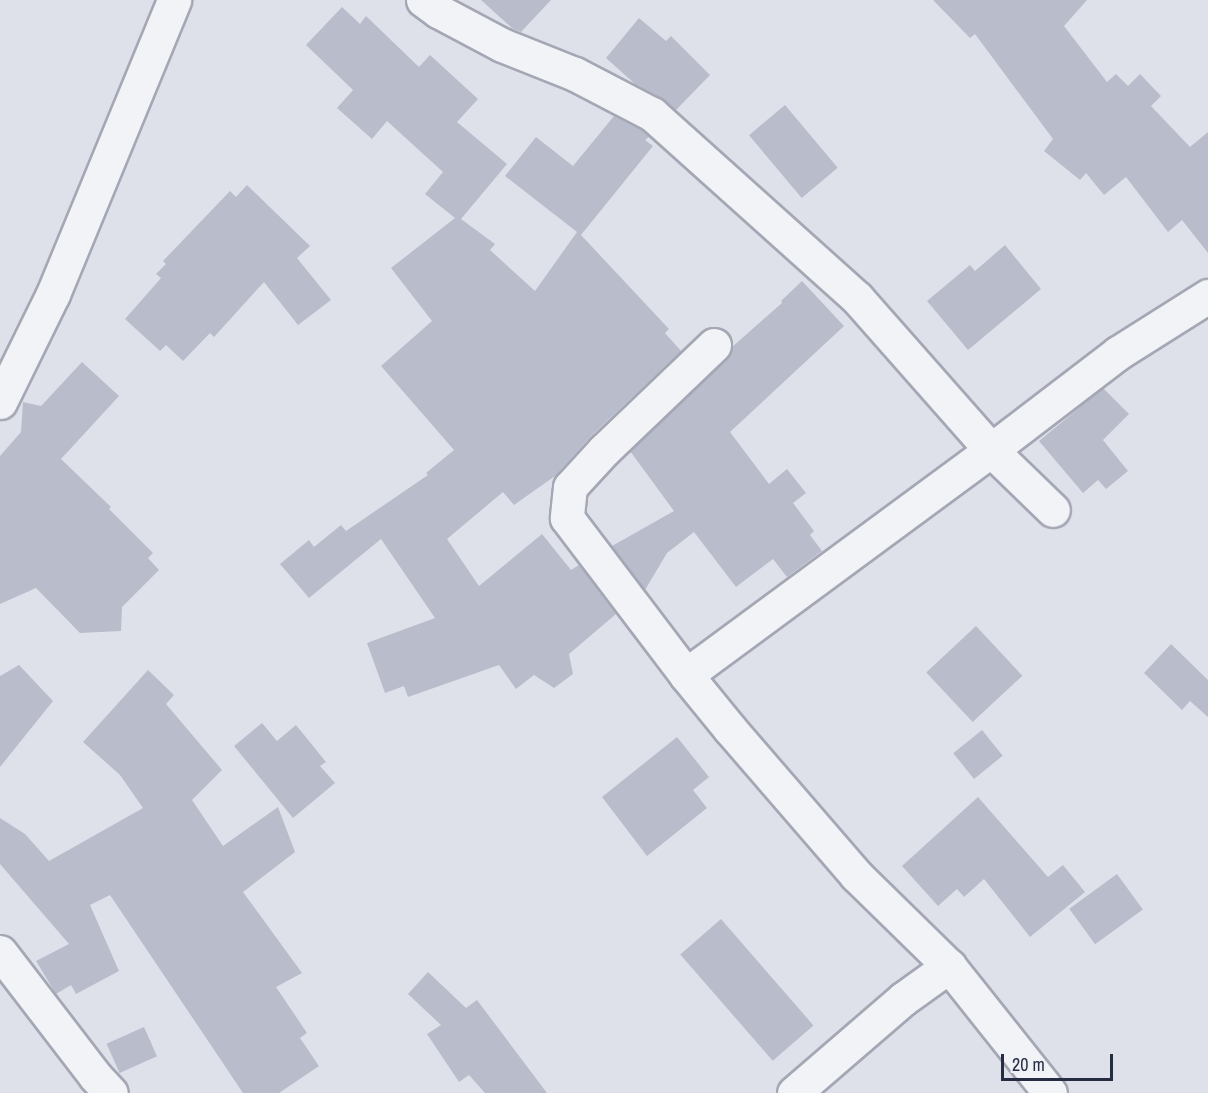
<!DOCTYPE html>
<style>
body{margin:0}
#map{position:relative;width:1208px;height:1093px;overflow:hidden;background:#dfe1ea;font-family:"Archivo Narrow",sans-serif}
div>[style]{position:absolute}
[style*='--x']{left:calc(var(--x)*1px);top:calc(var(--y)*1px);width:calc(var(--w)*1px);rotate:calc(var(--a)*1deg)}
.building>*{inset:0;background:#b9bcca;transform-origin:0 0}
.roads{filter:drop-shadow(2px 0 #a4a7b4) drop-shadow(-2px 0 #a4a7b4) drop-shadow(0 2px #a4a7b4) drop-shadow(0 -2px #a4a7b4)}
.minor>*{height:33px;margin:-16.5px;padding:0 16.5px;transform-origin:16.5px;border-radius:16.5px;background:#f2f3f7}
.tertiary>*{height:33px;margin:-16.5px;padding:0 16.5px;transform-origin:16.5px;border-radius:16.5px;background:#f2f3f7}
span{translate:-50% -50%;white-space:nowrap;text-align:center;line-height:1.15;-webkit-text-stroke:4.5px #eff1f7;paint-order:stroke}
.scale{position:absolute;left:1001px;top:1054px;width:112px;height:27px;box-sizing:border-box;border:3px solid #262c42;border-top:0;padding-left:8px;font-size:18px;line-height:21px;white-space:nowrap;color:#262c42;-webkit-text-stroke:4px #eff1f7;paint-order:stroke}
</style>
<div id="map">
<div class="building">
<div style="clip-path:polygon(481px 0,551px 0,521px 32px,513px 29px)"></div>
<div style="clip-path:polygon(933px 0,1087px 0,1064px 26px,1107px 82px,1116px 74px,1128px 86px,1140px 74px,1161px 96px,1151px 106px,1190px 147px,1208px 132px,1208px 253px,1182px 220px,1168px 232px,1126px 177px,1104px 195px,1086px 173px,1080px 180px,1044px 151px,1053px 139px,975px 34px,970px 38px)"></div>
<div style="clip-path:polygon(342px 7px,360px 24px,366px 16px,419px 67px,430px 55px,478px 99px,457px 122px,507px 164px,461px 219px,495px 244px,490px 250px,535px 291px,577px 232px,505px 176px,536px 137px,573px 166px,614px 116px,641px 130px,649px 137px,645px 140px,653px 146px,581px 235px,669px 329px,665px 333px,681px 351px,591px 436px,555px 476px,514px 505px,503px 492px,447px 539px,479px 586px,542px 534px,571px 570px,579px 565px,616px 614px,569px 654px,573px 674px,554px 688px,534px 675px,516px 689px,499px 665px,408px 697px,404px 686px,385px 693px,367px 643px,435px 618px,381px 539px,309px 598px,280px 564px,309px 540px,314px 547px,341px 525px,346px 531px,428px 475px,426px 473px,454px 450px,381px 366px,432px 321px,391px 268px,455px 218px,425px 194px,443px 172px,387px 121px,372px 139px,337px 108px,353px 90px,306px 45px)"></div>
<div style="clip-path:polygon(639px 18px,666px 41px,671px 36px,710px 75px,676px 110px,661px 98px,635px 84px,606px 58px)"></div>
<div style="left:785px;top:105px;width:82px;height:47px;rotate:50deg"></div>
<div style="clip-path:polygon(247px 185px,310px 246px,297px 258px,331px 300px,298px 325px,264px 282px,214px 337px,210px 333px,183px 361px,166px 345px,160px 351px,125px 319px,161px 278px,156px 274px,166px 264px,163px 261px,230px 191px,236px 197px)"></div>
<div style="clip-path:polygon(1005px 245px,1041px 289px,968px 350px,927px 301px,970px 265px,975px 271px)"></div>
<div style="clip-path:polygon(802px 281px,844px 326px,730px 432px,769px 484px,787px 469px,806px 493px,793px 503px,814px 531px,810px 535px,822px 551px,787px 577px,773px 559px,736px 587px,694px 532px,667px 553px,645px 590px,612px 546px,674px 511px,630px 451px,727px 359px,732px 347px,782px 303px,781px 301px)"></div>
<div style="clip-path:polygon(82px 362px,119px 396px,61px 459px,111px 507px,109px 509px,153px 553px,148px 558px,159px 570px,122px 607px,121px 631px,80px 633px,36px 588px,0 604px,0 456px,21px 432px,23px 402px,41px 406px)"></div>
<div style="clip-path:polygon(1103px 388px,1129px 414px,1103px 440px,1128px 471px,1106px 489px,1098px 480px,1083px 493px,1039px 441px)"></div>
<div style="left:976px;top:626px;width:68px;height:68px;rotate:47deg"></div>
<div style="clip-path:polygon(1171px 644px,1208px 680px,1208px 717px,1190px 701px,1182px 710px,1144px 673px)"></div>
<div style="clip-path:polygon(19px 665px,53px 701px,0 767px,0 676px)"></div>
<div style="clip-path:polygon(148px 670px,174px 695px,166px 704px,222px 770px,192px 800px,223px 846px,278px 807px,295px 852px,243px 892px,302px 973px,276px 987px,307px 1033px,300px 1038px,319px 1066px,279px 1093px,243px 1093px,110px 895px,90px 905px,119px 971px,76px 994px,71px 985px,56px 994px,36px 961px,69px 944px,0 864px,0 818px,25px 834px,49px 861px,143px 808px,120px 775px,83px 742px)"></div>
<div style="clip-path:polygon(262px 723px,277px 741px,296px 725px,326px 762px,320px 766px,335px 783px,293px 818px,234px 746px)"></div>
<div style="left:982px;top:730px;width:33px;height:37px;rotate:51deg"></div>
<div style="clip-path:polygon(677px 737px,709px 777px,693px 790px,707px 808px,647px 856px,602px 797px)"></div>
<div style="clip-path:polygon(978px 797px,1048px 877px,1063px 865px,1085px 892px,1030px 937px,984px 879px,964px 897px,957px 889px,938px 906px,902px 866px)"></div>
<div style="left:1117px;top:874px;width:44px;height:59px;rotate:54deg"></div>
<div style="left:721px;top:919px;width:141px;height:54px;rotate:49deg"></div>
<div style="clip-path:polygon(428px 972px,466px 1008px,477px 1000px,547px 1093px,485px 1093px,469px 1075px,459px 1082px,427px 1034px,441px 1025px,408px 994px)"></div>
<div style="left:144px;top:1027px;width:32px;height:41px;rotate:66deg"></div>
</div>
<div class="roads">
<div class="minor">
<div style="--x:423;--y:0;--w:19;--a:36"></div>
<div style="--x:438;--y:11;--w:72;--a:28"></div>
<div style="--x:502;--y:45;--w:79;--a:21.7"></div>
<div style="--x:575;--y:74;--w:87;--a:27.5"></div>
<div style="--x:652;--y:114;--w:275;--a:41.9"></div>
<div style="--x:857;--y:298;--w:203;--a:48.6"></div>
<div style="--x:991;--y:450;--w:86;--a:44.1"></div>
<div style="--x:714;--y:345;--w:152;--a:136.3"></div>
<div style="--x:604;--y:450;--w:50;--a:132.6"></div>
<div style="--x:570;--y:487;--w:31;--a:96"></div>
<div style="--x:567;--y:518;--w:197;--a:52.8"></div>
<div style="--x:686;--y:675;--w:70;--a:50.8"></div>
<div style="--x:730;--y:729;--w:193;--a:49.2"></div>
<div style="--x:856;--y:875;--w:130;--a:44.4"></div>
<div style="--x:949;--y:966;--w:162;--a:51.5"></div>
<div style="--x:686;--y:675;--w:379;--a:-36.4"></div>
<div style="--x:991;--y:450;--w:160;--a:-37.4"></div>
<div style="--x:1118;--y:353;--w:107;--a:-32.3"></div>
<div style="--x:0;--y:952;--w:156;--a:52.5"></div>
<div style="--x:95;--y:1076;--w:23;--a:47"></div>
<div style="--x:794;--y:1093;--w:144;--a:-40.8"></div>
<div style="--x:903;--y:999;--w:57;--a:-35.7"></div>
</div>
<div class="tertiary">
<div style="--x:0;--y:402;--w:120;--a:-63.9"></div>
<div style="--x:53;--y:294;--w:318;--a:-67.6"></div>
</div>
</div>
<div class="scale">20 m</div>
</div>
